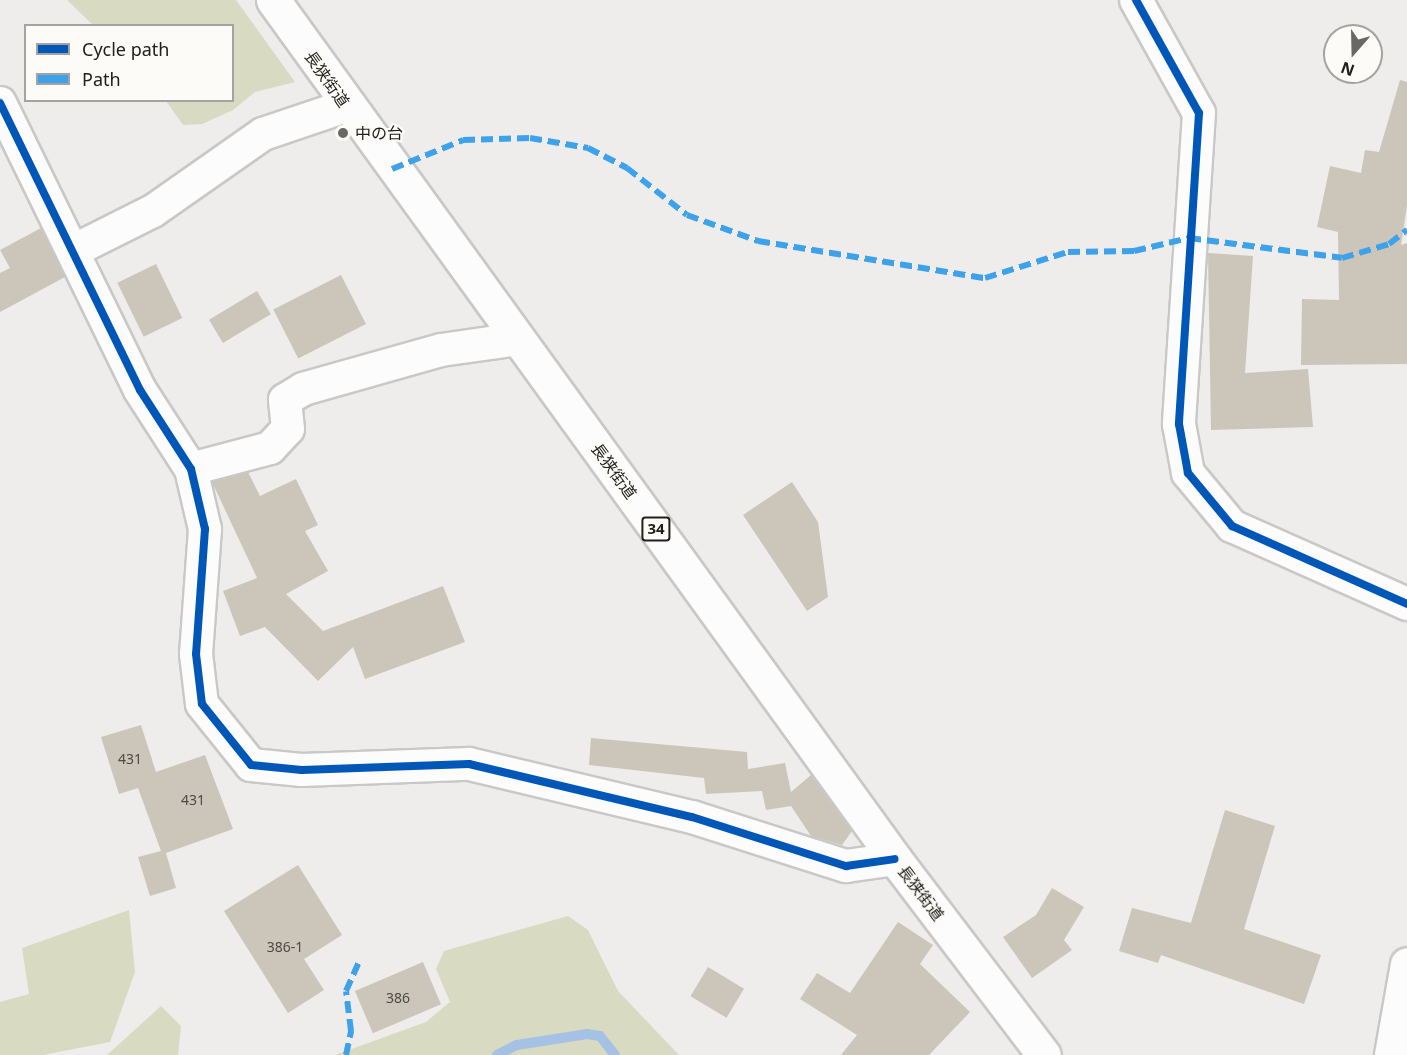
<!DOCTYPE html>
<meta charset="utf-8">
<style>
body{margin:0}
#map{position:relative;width:1407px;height:1055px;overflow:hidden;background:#eeedeb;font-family:"Noto Sans","Noto Sans JP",sans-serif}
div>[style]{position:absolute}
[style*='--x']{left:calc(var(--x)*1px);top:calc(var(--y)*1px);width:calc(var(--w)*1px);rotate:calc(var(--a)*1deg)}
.green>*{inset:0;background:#d8dac1}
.stream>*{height:10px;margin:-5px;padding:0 5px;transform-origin:5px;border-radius:5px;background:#a5c2e5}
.building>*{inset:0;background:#cbc6b9;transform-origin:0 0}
.roads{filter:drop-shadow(2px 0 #c9c8c7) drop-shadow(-2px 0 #c9c8c7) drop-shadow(0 2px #c9c8c7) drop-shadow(0 -2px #c9c8c7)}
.minor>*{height:32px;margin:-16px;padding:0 16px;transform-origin:16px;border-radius:16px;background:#fcfcfc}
.primary>*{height:33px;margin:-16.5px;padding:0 16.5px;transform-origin:16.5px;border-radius:16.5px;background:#fcfcfc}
.quiet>*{height:6px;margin-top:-3px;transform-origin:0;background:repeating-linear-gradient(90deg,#3da2ea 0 12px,transparent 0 18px)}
.cycleway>*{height:8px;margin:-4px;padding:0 4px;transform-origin:4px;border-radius:4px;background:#0057b8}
.dots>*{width:16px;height:16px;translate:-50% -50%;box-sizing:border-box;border:3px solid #fdfbf8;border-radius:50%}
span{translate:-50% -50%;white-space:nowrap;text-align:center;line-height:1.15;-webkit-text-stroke:4.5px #fdfbf8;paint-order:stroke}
.number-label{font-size:14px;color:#4b4a45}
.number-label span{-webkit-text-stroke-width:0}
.shield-label span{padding:2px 4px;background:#fdfbf8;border:2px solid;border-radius:4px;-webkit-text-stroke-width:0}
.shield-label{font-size:15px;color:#20201e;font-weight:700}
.street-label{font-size:16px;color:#20201e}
.poi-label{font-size:16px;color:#20201e}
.left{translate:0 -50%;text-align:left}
.legend{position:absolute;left:24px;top:24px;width:210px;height:78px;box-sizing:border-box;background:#fdfbf8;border:2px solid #a5a3a1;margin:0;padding:8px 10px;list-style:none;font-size:18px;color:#20201e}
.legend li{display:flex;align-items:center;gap:12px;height:30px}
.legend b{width:30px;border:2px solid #a5a3a1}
.north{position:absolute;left:1323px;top:24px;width:60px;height:60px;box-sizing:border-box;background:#fdfbf8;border:2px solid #a5a3a1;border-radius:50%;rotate:200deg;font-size:16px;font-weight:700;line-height:24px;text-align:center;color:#20201e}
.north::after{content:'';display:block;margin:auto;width:21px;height:27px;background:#686866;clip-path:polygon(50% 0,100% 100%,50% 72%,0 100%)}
</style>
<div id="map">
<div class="green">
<div style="clip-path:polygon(67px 0,236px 0,295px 82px,255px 92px,233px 110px,202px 124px,183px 125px,166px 101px,232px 100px,232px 26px,93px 25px)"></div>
<div style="clip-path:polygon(129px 910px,135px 972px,110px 1042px,43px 1055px,0 1055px,0 1002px,29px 994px,22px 948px)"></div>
<div style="clip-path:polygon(568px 916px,588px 930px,618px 991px,679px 1055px,335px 1055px,426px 1022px,450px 1002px,436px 969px,444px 951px)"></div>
<div style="clip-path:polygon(161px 1006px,181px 1026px,178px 1055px,107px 1055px)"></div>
</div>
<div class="stream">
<div style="--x:497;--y:1055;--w:22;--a:-27"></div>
<div style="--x:517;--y:1045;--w:71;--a:-8.9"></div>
<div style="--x:587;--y:1034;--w:13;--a:9"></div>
<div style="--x:600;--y:1036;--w:24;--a:52"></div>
</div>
<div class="building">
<div style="clip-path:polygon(1400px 80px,1407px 82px,1407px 206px,1401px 245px,1407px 243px,1407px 364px,1301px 365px,1302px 299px,1339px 300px,1338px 232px,1317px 227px,1330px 166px,1361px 173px,1365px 150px,1379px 152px)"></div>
<div style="clip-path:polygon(41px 228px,65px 277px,0 312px,0 273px,10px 268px,0 250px)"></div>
<div style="clip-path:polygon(1208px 253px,1253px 256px,1245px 373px,1308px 369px,1313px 427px,1211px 430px)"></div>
<div style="left:156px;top:264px;width:60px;height:43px;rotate:64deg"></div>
<div style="left:341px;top:275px;width:55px;height:76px;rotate:63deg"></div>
<div style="left:257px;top:291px;width:27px;height:56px;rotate:59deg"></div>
<div style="clip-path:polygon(248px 472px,260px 496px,296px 479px,318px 525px,305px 531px,328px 571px,286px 594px,323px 631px,443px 586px,465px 642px,365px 679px,353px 647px,318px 681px,265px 627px,240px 636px,223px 591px,257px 578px,212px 482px)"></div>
<div style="clip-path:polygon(792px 482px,818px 522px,828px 597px,807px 611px,743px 515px)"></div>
<div style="clip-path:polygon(141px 725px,156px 772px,205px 755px,233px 829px,166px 853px,176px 888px,150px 896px,138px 857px,161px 851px,138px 788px,119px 794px,101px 737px)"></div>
<div style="clip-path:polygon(591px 738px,747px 752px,748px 769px,785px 763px,791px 792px,811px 775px,852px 831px,842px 845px,811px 836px,791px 806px,766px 810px,762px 791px,706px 794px,704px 778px,589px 765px)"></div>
<div style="clip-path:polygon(1225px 810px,1275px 826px,1244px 929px,1321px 955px,1304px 1004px,1161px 955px,1158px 963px,1119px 951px,1132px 908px,1191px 923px)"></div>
<div style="clip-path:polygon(298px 865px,342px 935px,304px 959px,324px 990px,288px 1013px,224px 911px)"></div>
<div style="clip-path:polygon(1052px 888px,1084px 907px,1064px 940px,1072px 950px,1032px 978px,1003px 937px,1036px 915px)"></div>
<div style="clip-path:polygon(898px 922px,933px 945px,920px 964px,970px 1012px,929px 1055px,841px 1055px,857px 1035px,800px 999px,817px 973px,850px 993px)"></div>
<div style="left:423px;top:962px;width:46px;height:74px;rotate:67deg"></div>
<div style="left:708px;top:967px;width:42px;height:34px;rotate:31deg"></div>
</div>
<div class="roads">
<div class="minor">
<div style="--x:1136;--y:0;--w:129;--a:60.9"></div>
<div style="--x:1199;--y:113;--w:312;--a:93.7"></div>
<div style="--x:1179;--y:424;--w:50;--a:79.6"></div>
<div style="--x:1188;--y:473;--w:69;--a:50.3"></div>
<div style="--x:1232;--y:526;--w:192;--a:24"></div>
<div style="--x:0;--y:103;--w:319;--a:64"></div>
<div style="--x:140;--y:390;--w:94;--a:57.2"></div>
<div style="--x:191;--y:469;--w:62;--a:76.9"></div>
<div style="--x:205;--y:529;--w:125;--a:94.1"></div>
<div style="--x:196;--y:654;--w:50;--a:83.2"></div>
<div style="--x:202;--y:704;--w:78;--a:51.2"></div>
<div style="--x:251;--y:765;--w:51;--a:5.6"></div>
<div style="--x:302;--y:770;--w:167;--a:-2.1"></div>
<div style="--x:469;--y:764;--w:229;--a:13.4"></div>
<div style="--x:692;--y:817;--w:162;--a:17.7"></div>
<div style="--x:846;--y:866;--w:49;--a:-8.1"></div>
<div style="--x:73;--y:251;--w:89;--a:-26.6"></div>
<div style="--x:153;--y:211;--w:134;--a:-35"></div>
<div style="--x:263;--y:134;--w:88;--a:-18.6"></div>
<div style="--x:191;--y:469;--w:82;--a:-14.9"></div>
<div style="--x:270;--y:448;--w:26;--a:-47"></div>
<div style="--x:288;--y:429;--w:29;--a:-96"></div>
<div style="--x:285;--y:400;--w:21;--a:-31"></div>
<div style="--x:303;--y:389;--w:143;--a:-15.8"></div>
<div style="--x:441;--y:350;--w:78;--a:-8.1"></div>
<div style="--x:1391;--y:1055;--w:92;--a:-80"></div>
</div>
<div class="primary">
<div style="--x:273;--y:0;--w:1061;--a:54.09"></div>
<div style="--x:895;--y:859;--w:246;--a:52.8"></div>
</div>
</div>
<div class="quiet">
<div style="--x:392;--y:169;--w:77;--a:-22.2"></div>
<div style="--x:463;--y:140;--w:67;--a:-1.7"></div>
<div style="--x:530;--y:138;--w:59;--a:9.8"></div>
<div style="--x:588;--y:148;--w:44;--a:27.1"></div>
<div style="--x:627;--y:168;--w:76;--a:38.1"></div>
<div style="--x:687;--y:215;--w:76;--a:20.1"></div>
<div style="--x:758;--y:241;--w:230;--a:9.3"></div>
<div style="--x:985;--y:278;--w:87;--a:-17.4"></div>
<div style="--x:1068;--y:252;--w:66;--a:-0.9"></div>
<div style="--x:1134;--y:251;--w:57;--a:-13.3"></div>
<div style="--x:1189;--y:238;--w:154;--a:7.4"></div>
<div style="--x:1342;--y:258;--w:49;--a:-16.6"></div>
<div style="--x:1389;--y:244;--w:23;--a:-38"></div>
<div style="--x:346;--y:1055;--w:25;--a:-78"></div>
<div style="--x:351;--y:1031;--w:40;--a:-97.1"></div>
<div style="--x:346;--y:991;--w:34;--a:-66"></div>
</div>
<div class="cycleway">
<div style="--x:1136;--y:0;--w:129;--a:60.9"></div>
<div style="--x:1199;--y:113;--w:312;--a:93.7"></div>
<div style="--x:1179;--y:424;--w:50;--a:79.6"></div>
<div style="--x:1188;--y:473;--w:69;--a:50.3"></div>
<div style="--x:1232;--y:526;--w:192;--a:24"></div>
<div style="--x:0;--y:103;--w:319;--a:64"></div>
<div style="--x:140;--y:390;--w:94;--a:57.2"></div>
<div style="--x:191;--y:469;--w:62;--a:76.9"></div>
<div style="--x:205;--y:529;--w:125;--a:94.1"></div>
<div style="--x:196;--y:654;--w:50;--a:83.2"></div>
<div style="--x:202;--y:704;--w:78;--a:51.2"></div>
<div style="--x:251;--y:765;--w:51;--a:5.6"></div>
<div style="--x:302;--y:770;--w:167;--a:-2.1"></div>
<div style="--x:469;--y:764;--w:229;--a:13.4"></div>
<div style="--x:692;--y:817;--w:162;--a:17.7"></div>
<div style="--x:846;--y:866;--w:49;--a:-8.1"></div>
</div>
<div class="dots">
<div style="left:343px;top:133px;background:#686866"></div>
</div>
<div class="number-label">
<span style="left:130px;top:759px">431</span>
<span style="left:193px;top:800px">431</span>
<span style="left:285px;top:947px">386-1</span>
<span style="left:398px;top:998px">386</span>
</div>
<div class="shield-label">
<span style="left:656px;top:529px">34</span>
</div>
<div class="street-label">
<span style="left:327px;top:79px;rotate:55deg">長狭街道</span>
<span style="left:614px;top:471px;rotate:54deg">長狭街道</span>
<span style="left:921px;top:893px;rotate:53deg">長狭街道</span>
</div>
<div class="poi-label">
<span class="left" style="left:355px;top:133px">中の台</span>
</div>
<ul class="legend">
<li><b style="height:8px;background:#0057b8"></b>Cycle path</li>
<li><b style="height:8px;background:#3da2ea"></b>Path</li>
</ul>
<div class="north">N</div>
</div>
